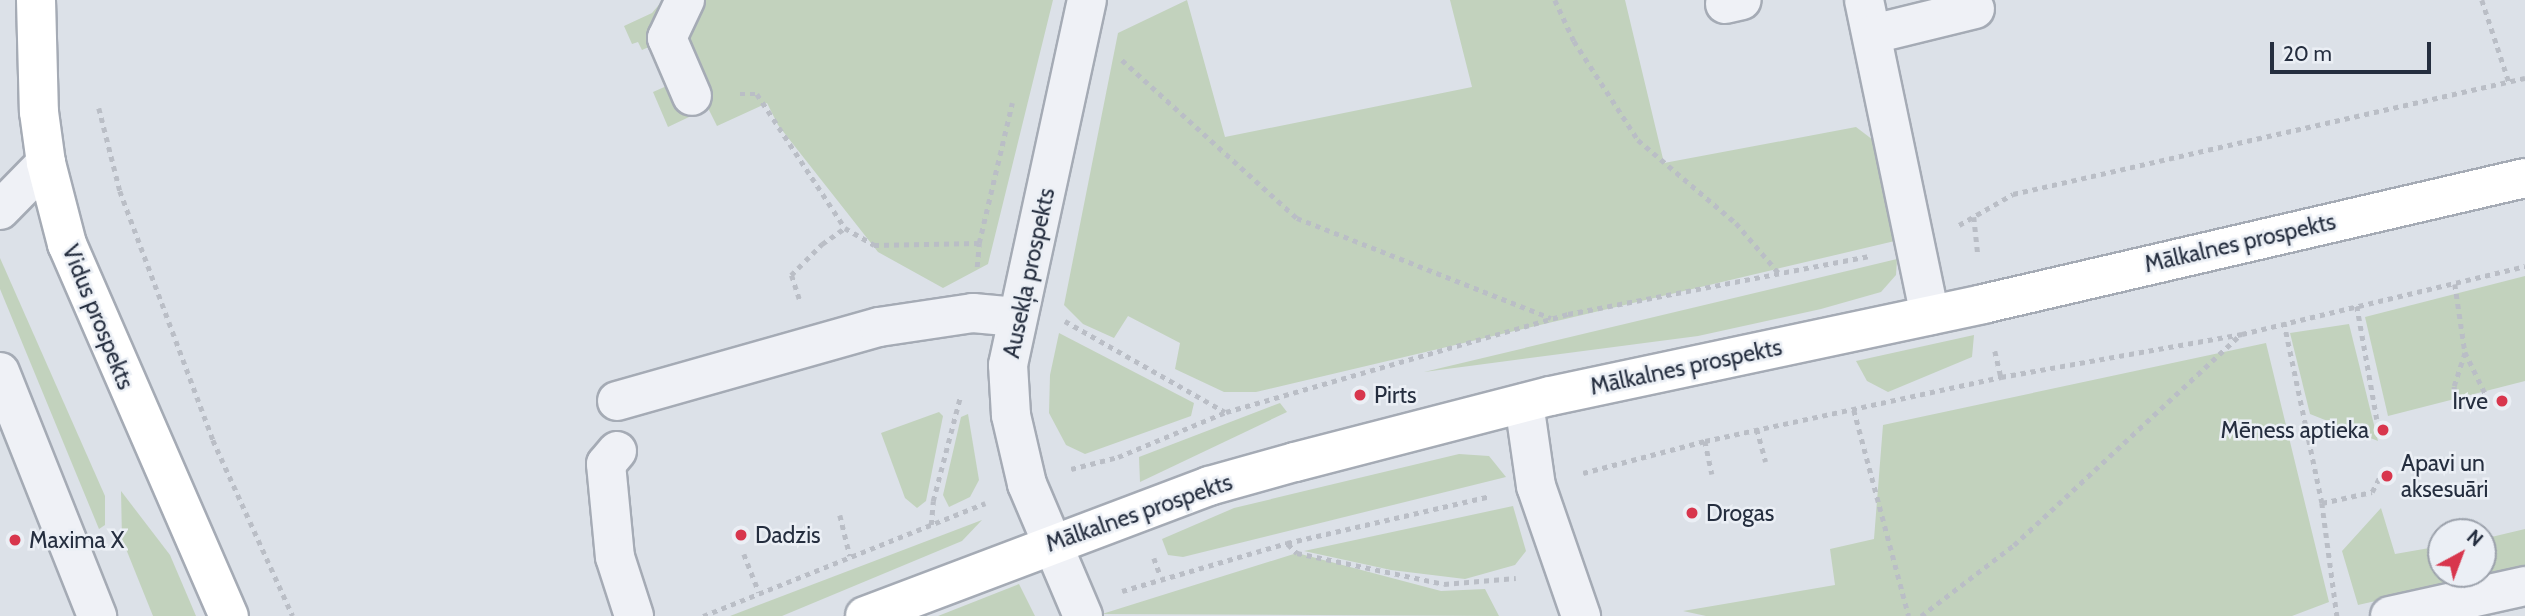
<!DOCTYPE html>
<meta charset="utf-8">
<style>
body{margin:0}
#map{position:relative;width:2525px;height:616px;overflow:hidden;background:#dce1e8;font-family:Cabin,sans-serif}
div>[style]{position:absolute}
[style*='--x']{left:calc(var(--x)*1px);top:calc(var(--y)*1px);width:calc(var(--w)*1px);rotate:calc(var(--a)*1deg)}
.green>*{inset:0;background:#c2d2bd}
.path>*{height:4.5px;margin-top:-2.25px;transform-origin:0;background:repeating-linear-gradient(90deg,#babec6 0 5px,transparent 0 10px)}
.roads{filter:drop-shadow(2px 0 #a5abb5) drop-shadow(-2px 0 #a5abb5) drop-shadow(0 2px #a5abb5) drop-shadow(0 -2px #a5abb5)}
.minor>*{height:38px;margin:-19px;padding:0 19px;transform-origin:19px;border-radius:19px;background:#eff1f6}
.major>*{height:38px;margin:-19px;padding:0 19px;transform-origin:19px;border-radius:19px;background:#fff}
.dots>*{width:19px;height:19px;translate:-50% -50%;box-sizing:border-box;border:4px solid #ebeff5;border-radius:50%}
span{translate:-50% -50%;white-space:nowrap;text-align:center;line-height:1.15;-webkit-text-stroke:5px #ebeff5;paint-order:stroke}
.street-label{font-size:23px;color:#252e3f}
.poi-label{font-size:23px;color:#252e3f}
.left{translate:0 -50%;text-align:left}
.right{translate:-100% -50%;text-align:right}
.north{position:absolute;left:2427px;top:518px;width:70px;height:70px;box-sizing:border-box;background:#ebeff5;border:2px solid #9ca2ac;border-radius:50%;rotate:41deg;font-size:19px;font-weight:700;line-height:28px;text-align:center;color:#252e3f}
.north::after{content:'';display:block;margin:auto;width:24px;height:32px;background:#d8364d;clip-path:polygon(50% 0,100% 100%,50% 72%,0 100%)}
.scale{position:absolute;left:2270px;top:42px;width:161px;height:32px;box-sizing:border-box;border:4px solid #252e3f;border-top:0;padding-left:9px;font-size:21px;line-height:24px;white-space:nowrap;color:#252e3f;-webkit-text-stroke:5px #ebeff5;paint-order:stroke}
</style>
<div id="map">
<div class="green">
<div style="clip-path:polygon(663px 0,1053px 0,988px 264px,943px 288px,878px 252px,778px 125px,767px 103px,717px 126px,708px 108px,668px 127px,653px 92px,669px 85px,651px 46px,642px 50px,638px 42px,632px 44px,624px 26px,652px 13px)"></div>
<div style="clip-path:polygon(1187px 0,1225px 137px,1472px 87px,1450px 0,1625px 0,1664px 163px,1856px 127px,1877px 143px,1899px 240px,1256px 392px,1224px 392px,1175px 369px,1180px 343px,1128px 316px,1114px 338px,1083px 324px,1064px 305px,1118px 33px)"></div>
<div style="clip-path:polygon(0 258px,105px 496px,105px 525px,99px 529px,0 289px)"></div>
<div style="clip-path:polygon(1897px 259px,1896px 275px,1881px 292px,1821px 309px,1698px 336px,1424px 372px)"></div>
<div style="clip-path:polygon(2525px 276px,2525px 381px,2388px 416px,2365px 317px)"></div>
<div style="clip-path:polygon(2349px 324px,2378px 441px,2310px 414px,2290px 333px)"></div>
<div style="clip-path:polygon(1059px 333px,1194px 403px,1191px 416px,1085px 454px,1066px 445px,1049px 413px,1050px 375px)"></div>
<div style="clip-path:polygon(1974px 335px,1972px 357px,1888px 392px,1867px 381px,1856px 361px)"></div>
<div style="clip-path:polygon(2266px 343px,2329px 602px,2292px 616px,1706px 616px,1683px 611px,1835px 585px,1830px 549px,1874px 539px,1883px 425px)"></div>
<div style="clip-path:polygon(1280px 403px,1287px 412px,1140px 482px,1139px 457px)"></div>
<div style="clip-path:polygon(939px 412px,943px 416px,926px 501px,917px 508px,905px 498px,881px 433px)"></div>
<div style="clip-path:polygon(968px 414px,979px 480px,970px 497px,949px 507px,943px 495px,961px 417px)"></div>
<div style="clip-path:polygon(1459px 454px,1489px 456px,1506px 477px,1183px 557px,1168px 555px,1162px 539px,1234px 508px)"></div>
<div style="clip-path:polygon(121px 491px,170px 555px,196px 616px,153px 616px,122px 539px)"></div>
<div style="clip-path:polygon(1513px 506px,1526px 551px,1515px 565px,1465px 579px,1391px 570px,1304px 551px)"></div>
<div style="clip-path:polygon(2381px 508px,2395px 554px,2441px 546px,2441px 574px,2483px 574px,2483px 539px,2525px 529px,2525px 567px,2358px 605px,2342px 551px)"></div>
<div style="clip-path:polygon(982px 520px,962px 541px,782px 616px,730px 616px)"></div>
<div style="clip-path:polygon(1297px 553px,1441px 591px,1485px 589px,1499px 616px,1102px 614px)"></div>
<div style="clip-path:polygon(1019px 584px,1035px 616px,938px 616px)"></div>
</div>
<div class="path">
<div style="--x:1555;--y:0;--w:45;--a:65.1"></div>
<div style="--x:1574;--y:41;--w:118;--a:57.1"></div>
<div style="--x:1638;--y:140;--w:128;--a:40.3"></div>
<div style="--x:1736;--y:223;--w:65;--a:49.4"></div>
<div style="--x:2482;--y:0;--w:86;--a:71.8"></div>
<div style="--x:1122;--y:60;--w:236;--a:42.1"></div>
<div style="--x:1297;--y:218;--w:273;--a:21.5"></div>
<div style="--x:740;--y:94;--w:17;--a:0"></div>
<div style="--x:757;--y:94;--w:160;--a:56.7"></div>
<div style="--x:845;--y:228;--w:34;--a:30"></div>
<div style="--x:874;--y:245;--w:105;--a:-1.1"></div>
<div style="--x:979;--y:243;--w:144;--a:-76.7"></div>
<div style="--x:99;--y:108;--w:86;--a:75.8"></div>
<div style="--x:120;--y:191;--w:266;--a:69.5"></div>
<div style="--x:213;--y:440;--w:193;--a:65.6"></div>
<div style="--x:1974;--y:217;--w:39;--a:84"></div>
<div style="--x:1959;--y:225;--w:62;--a:-29.9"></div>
<div style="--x:2013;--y:194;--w:525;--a:-12.77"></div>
<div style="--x:977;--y:267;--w:24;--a:-85"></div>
<div style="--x:2455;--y:284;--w:69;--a:81.6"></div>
<div style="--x:2465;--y:352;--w:48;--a:64"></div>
<div style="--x:799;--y:299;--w:25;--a:-108"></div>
<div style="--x:791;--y:275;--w:44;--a:-45"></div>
<div style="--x:822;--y:244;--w:28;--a:-35"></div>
<div style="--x:2357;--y:306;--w:115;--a:80"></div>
<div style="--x:1065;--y:321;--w:184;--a:29.6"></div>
<div style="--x:2284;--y:322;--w:185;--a:78.1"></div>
<div style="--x:2322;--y:503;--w:114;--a:82.4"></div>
<div style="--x:1995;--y:351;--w:27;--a:77"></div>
<div style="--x:2455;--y:402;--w:16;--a:-94"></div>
<div style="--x:2454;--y:386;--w:36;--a:-72"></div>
<div style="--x:1854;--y:410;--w:213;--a:75.1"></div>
<div style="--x:1757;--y:429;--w:34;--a:75"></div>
<div style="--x:1705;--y:441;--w:34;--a:78"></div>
<div style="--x:1071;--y:469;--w:49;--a:-14.3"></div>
<div style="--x:1118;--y:457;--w:117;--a:-22.6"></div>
<div style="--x:1226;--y:412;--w:356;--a:-16"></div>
<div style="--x:1568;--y:314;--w:307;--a:-10.9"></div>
<div style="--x:1583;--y:473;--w:126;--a:-14.7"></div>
<div style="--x:1705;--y:441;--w:303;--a:-12.2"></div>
<div style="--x:2001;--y:377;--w:245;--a:-10.1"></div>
<div style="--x:2242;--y:334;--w:291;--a:-13.5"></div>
<div style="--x:2322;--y:503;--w:51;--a:-12.4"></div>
<div style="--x:2372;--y:492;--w:20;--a:-63"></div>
<div style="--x:840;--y:515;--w:42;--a:76.3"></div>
<div style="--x:931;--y:525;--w:24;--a:-85"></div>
<div style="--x:933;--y:501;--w:107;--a:-75.4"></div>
<div style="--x:1288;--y:544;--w:13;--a:45"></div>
<div style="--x:1297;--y:553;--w:150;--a:11.9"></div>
<div style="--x:1444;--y:584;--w:72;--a:-4.8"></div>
<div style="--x:744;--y:554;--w:41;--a:68.5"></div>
<div style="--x:1154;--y:558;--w:20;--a:70"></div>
<div style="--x:1122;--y:591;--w:172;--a:-16.2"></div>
<div style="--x:1287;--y:543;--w:208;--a:-13"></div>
<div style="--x:703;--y:616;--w:304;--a:-21.8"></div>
<div style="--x:1921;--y:616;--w:117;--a:-37.4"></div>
<div style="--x:2014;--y:545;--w:310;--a:-42.9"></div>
</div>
<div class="roads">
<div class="minor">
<div style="--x:685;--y:0;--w:42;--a:115.3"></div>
<div style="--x:667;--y:38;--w:63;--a:66.7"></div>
<div style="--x:1864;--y:0;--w:322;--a:78.2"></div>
<div style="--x:1725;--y:4;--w:17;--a:-13"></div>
<div style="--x:1873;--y:34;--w:105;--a:-13.8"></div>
<div style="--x:0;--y:210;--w:66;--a:-45.6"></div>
<div style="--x:0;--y:372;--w:263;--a:68.3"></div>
<div style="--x:617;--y:401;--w:272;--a:-15.8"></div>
<div style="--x:879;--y:327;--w:95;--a:-8.5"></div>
<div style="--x:973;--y:313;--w:44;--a:5.2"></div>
<div style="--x:1524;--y:403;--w:84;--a:81.8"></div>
<div style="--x:1536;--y:486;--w:138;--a:70.9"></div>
<div style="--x:617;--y:451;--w:17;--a:130"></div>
<div style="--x:606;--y:464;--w:93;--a:84.5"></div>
<div style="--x:615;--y:557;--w:62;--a:72.1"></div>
<div style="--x:1083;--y:616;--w:143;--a:-113"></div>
<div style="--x:1027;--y:484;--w:71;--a:-103.1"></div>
<div style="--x:1011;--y:415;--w:50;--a:-93.4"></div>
<div style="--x:1008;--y:365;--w:373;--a:-77.8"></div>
<div style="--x:2390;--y:616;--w:138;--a:-12.5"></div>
</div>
<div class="major">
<div style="--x:36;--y:0;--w:112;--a:88.5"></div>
<div style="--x:39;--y:112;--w:51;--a:82.2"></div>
<div style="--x:46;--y:163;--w:84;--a:75.5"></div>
<div style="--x:67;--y:244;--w:406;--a:66.5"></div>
<div style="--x:865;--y:616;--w:368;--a:-20.7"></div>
<div style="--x:1209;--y:486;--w:89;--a:-15.6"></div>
<div style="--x:1295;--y:462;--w:264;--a:-14.5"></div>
<div style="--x:1551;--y:396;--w:442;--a:-12"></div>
<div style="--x:1983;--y:304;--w:556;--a:-13.09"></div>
</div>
</div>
<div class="dots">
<div style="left:1360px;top:395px;background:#d8364d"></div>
<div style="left:2502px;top:401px;background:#d8364d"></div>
<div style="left:2383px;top:430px;background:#d8364d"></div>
<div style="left:2387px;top:476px;background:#d8364d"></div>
<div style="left:1692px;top:513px;background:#d8364d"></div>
<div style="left:741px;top:535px;background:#d8364d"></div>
<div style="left:15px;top:540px;background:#d8364d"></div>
</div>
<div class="street-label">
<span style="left:2240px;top:243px;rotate:-13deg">Mālkalnes prospekts</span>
<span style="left:1029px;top:273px;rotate:-78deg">Ausekļa prospekts</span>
<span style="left:98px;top:317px;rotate:68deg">Vidus prospekts</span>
<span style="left:1686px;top:367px;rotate:-12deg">Mālkalnes prospekts</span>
<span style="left:1139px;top:513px;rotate:-19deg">Mālkalnes prospekts</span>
</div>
<div class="poi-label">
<span class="left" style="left:1374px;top:395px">Pirts</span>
<span class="right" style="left:2488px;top:401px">Irve</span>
<span class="right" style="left:2369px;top:430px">Mēness aptieka</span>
<span class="left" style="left:2401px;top:476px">Apavi un<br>aksesuāri</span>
<span class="left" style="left:1706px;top:513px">Drogas</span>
<span class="left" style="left:755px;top:535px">Dadzis</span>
<span class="left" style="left:29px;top:540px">Maxima X</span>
</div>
<div class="north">N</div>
<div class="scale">20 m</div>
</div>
